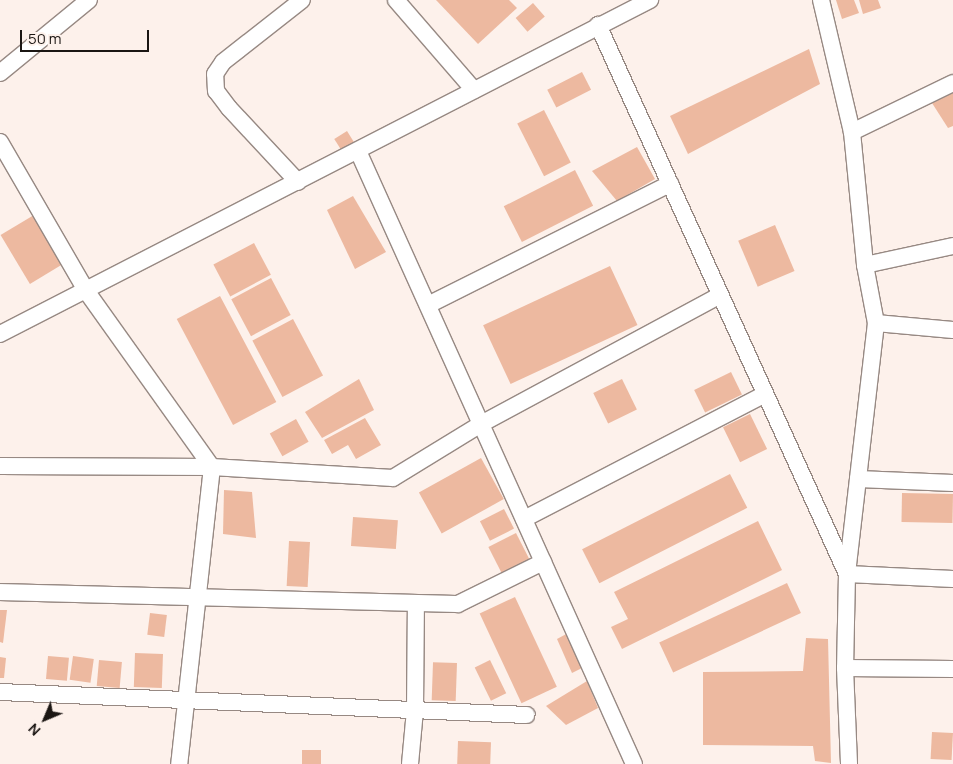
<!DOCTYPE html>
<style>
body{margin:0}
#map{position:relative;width:953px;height:764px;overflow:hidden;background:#fdf1eb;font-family:Manrope,sans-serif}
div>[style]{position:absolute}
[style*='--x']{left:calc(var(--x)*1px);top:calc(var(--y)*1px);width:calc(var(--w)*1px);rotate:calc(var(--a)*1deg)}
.building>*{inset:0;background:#edb9a0;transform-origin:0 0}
.roads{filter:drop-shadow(1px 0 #978983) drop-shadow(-1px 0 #978983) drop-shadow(0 1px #978983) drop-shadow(0 -1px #978983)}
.minor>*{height:16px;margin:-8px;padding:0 8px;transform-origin:8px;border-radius:8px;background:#fff}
span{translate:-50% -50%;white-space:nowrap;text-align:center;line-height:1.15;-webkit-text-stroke:4px #fdf1eb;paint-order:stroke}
.north{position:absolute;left:20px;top:694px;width:50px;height:50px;-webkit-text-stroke:4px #fdf1eb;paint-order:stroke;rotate:225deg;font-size:14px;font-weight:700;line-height:20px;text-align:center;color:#1b1613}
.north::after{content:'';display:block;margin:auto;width:18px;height:22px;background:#1b1613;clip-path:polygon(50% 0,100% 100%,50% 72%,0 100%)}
.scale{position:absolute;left:20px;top:30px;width:129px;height:22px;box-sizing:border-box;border:2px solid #1b1613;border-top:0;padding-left:6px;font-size:15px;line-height:18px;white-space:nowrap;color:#1b1613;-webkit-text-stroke:4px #fdf1eb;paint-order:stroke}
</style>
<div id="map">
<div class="building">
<div style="clip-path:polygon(436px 0,509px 0,517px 8px,478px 44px)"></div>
<div style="clip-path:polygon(836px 0,854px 0,859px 13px,842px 19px)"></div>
<div style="clip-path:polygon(859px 0,878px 0,881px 8px,863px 14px)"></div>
<div style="left:533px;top:3px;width:18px;height:23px;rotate:49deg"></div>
<div style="clip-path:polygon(809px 49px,820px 84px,688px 154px,670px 116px)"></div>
<div style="left:582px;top:72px;width:20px;height:39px;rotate:63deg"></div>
<div style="clip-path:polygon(953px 93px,953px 126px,948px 128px,932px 103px)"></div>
<div style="left:544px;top:110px;width:59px;height:30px;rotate:63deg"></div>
<div style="left:347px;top:131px;width:13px;height:15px;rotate:58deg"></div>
<div style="clip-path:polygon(637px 147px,655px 179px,617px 201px,592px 171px)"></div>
<div style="left:575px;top:170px;width:40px;height:80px;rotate:63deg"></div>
<div style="clip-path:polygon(353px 196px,386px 252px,355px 269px,327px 210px)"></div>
<div style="left:34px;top:215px;width:57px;height:39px;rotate:59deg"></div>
<div style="left:775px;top:225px;width:50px;height:40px;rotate:67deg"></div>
<div style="left:254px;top:243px;width:36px;height:46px;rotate:62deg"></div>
<div style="left:610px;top:266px;width:65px;height:140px;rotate:65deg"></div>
<div style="left:271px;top:278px;width:42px;height:45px;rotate:62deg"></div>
<div style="left:220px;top:296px;width:120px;height:49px;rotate:62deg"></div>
<div style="left:293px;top:319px;width:64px;height:46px;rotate:62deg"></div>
<div style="left:731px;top:372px;width:25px;height:41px;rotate:64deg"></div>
<div style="clip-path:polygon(359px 379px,374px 410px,322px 438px,305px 412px)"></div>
<div style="left:622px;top:379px;width:34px;height:32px;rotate:64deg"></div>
<div style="left:750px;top:414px;width:39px;height:30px;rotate:64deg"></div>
<div style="clip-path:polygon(365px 418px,381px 445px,356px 459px,348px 445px,332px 454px,324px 440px)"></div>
<div style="left:296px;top:419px;width:26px;height:30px;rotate:61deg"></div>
<div style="left:481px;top:458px;width:47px;height:71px;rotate:61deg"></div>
<div style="left:730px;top:474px;width:38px;height:166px;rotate:63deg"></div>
<div style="clip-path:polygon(224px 490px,252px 492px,256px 538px,223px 534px)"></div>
<div style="left:902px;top:493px;width:51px;height:29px;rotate:1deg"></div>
<div style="left:504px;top:509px;width:22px;height:27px;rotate:63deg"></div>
<div style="left:353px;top:517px;width:45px;height:29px;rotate:4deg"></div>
<div style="clip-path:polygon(758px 521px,782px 570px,622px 649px,611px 627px,628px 619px,614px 592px)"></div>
<div style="left:516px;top:533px;width:30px;height:31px;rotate:63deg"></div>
<div style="left:289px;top:541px;width:21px;height:45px;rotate:3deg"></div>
<div style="left:787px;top:583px;width:33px;height:141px;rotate:65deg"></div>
<div style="left:515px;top:597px;width:99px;height:39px;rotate:65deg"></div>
<div style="clip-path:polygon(0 610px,7px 610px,3px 643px,0 642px)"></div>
<div style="left:150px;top:613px;width:17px;height:22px;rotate:7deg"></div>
<div style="clip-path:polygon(570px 632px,588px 665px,572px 673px,557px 639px)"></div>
<div style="clip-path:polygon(806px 638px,828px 639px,831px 763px,815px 761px,813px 746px,703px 745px,703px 672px,803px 671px)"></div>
<div style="left:135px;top:653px;width:28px;height:34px;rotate:2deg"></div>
<div style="left:48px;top:656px;width:21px;height:23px;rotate:5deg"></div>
<div style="left:73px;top:656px;width:21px;height:24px;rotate:8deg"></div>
<div style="clip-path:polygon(0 657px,6px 658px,4px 678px,0 678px)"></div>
<div style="left:99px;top:660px;width:23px;height:26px;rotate:5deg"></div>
<div style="left:490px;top:660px;width:37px;height:17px;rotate:64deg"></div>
<div style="left:457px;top:663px;width:38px;height:24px;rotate:92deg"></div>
<div style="clip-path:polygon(587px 681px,598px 708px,566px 725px,546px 706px)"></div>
<div style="left:932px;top:732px;width:21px;height:27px;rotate:3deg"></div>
<div style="left:458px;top:741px;width:33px;height:23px;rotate:2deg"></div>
<div style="left:302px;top:750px;width:19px;height:14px"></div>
</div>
<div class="roads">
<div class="minor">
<div style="--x:396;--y:0;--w:119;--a:49.1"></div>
<div style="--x:821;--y:0;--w:136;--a:76.8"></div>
<div style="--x:852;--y:132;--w:134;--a:84.4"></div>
<div style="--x:865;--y:265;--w:59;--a:79.3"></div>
<div style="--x:876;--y:323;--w:253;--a:96.6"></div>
<div style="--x:847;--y:574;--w:94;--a:91.2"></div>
<div style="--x:845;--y:668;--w:96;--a:87.6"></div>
<div style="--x:598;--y:25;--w:603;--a:65.6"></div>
<div style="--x:847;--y:574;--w:106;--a:2.7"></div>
<div style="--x:0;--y:73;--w:115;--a:-39.4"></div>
<div style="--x:852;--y:132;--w:112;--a:-25.9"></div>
<div style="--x:0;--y:142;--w:173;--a:59.9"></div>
<div style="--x:87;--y:292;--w:215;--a:54.5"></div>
<div style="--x:212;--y:467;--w:299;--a:96.3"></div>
<div style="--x:358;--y:151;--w:672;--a:65.76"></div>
<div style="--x:298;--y:182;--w:101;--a:-133"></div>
<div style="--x:229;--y:108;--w:21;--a:-127"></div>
<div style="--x:216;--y:91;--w:17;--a:-93"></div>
<div style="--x:215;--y:74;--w:14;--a:-56"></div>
<div style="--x:223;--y:62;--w:100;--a:-38.1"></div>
<div style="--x:865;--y:265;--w:90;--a:-12.2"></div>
<div style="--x:428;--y:305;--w:271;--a:-26.6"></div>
<div style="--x:876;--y:323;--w:77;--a:5.2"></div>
<div style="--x:0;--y:334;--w:731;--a:-27.2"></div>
<div style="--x:0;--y:466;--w:212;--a:0.3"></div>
<div style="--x:212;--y:467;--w:181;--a:3.5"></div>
<div style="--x:393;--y:478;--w:103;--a:-31.5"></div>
<div style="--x:481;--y:424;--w:272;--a:-28.3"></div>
<div style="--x:858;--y:479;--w:95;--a:2.4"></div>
<div style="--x:524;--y:519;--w:271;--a:-27.4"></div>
<div style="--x:0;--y:592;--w:458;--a:1.5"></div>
<div style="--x:458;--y:604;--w:95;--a:-26.3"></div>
<div style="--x:845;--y:668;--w:108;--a:0.5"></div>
<div style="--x:0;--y:692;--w:527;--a:2.5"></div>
<div style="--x:410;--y:764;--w:54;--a:-84.7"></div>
<div style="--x:415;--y:710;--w:107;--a:-89.5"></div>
</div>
</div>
<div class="north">N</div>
<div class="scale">50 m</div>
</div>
